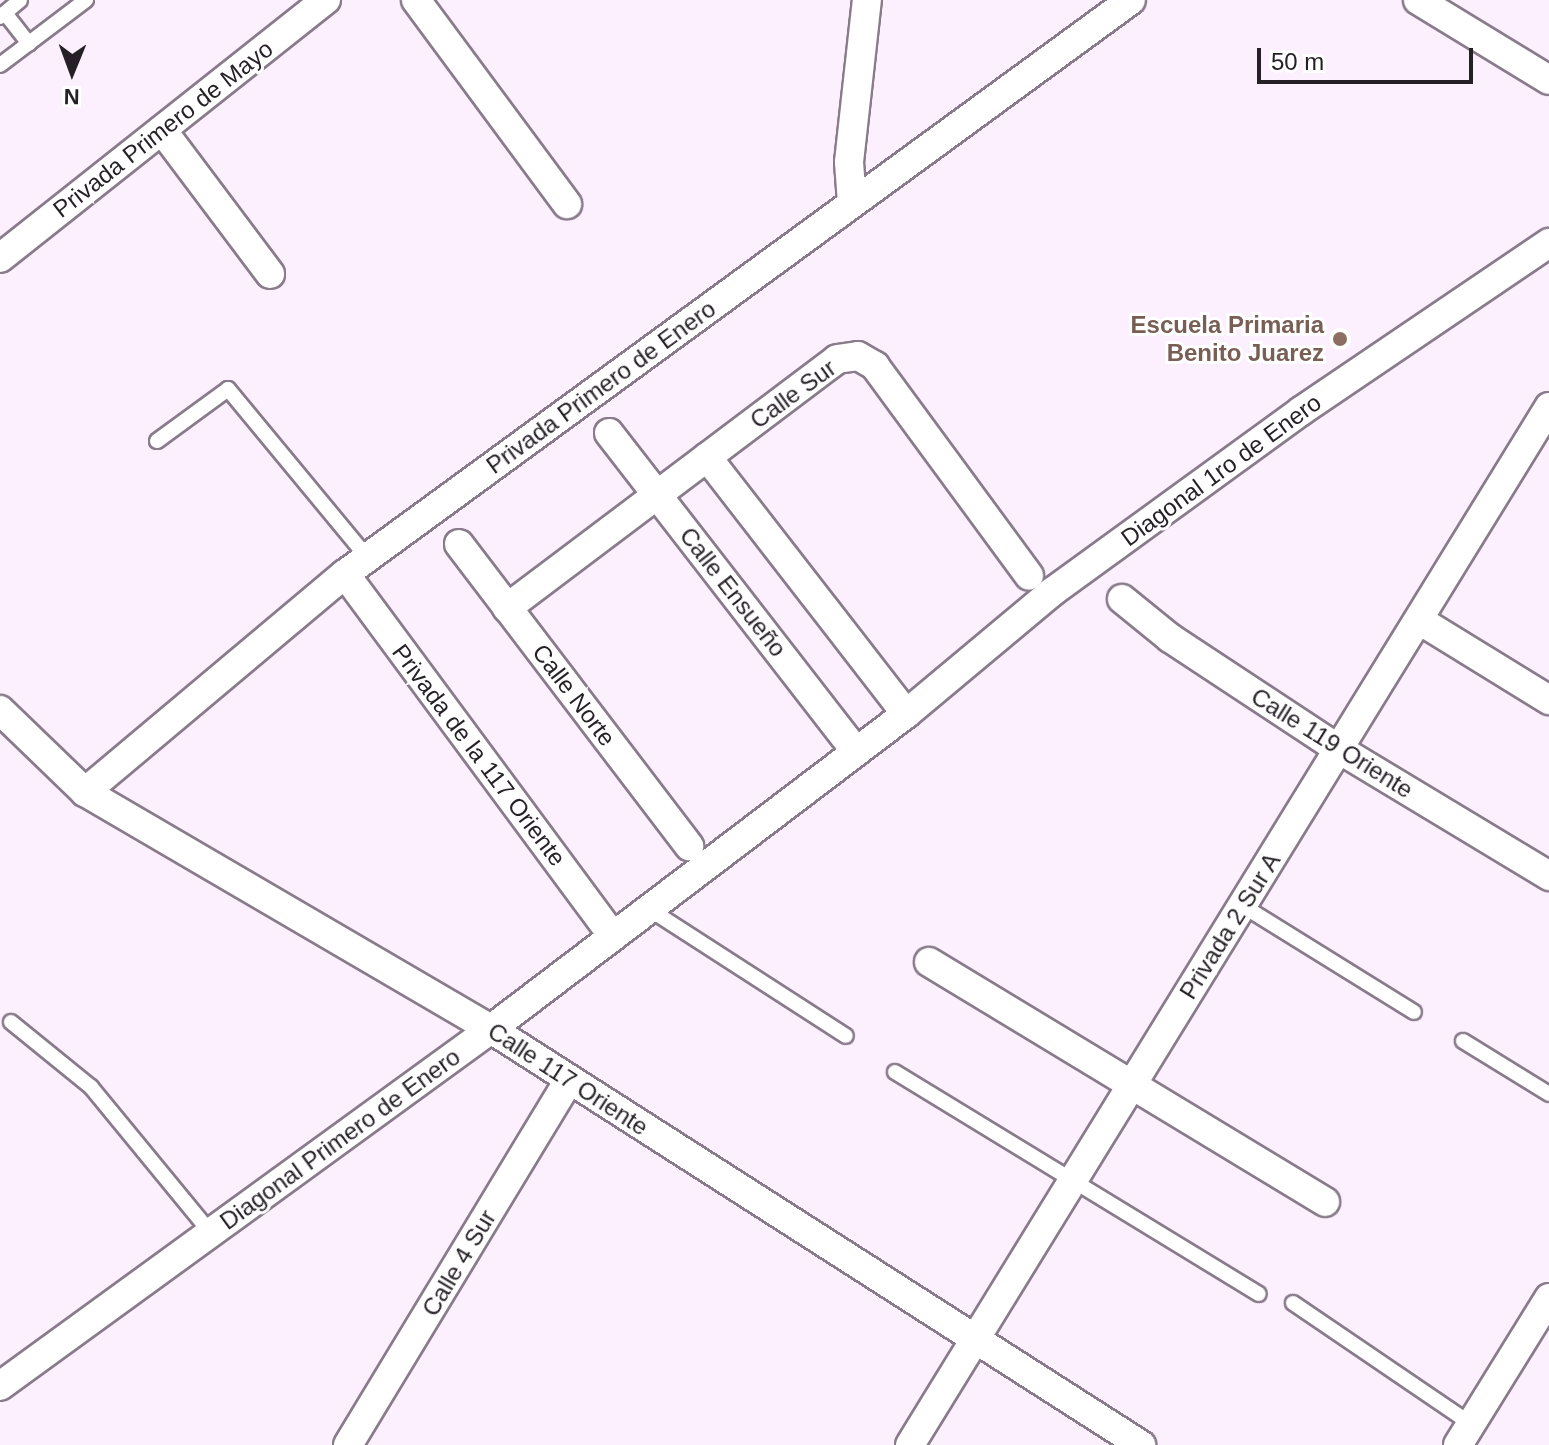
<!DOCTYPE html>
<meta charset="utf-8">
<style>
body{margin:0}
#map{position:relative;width:1549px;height:1445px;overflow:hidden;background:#fcf0fe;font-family:Helvetica,sans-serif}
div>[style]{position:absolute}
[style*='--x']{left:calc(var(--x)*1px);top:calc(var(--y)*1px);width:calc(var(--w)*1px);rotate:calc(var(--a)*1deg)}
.roads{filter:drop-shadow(2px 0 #897b8b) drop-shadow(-2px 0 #897b8b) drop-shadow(0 2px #897b8b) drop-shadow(0 -2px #897b8b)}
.service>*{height:14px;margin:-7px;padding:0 7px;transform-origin:7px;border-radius:7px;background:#fff}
.minor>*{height:28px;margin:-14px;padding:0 14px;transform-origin:14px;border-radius:14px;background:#fff}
.dots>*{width:22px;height:22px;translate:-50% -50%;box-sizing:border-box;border:4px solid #fff;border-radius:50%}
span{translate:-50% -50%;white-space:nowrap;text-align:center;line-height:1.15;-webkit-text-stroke:6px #fff;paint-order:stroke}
.street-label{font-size:24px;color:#251f26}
.education-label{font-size:24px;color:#785e54;font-weight:700}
.right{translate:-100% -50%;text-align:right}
.north{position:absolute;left:32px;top:32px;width:80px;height:80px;-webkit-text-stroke:6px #fff;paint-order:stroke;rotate:181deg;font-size:22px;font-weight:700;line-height:32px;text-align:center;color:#251f26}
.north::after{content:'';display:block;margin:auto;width:28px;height:36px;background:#251f26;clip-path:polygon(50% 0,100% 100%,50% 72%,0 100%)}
.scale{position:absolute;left:1257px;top:48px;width:216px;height:36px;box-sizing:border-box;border:4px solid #251f26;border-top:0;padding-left:10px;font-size:24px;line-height:28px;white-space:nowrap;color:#251f26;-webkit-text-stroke:6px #fff;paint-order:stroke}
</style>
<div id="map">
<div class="roads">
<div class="service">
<div style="--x:5;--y:13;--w:39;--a:52"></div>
<div style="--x:0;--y:17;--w:26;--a:-40"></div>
<div style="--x:0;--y:65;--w:108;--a:-37.1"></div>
<div style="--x:157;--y:441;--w:88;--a:-36.2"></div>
<div style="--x:228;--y:389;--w:218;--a:50.4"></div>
<div style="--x:1243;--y:906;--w:201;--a:31.8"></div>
<div style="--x:649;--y:909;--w:234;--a:32.8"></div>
<div style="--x:11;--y:1022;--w:103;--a:39.1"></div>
<div style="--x:91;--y:1087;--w:189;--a:50.6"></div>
<div style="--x:1463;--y:1041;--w:101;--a:31.6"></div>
<div style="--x:895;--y:1072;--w:426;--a:31.4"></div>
<div style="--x:1293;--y:1303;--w:215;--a:34.2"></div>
</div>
<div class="minor">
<div style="--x:416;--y:0;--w:254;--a:53.5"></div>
<div style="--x:1418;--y:0;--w:153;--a:31.4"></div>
<div style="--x:162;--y:130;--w:180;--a:53.1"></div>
<div style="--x:852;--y:203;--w:41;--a:-94.2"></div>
<div style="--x:849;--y:162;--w:163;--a:-83.7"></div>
<div style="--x:0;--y:258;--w:416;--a:-38.4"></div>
<div style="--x:609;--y:433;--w:403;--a:52.2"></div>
<div style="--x:707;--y:457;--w:325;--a:52.2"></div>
<div style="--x:459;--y:544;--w:380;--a:52.7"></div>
<div style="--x:345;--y:574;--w:450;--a:53.5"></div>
<div style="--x:1122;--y:599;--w:62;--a:39.1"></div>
<div style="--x:1170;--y:638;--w:200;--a:33.4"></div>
<div style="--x:1337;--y:748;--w:248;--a:31.1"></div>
<div style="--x:507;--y:608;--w:413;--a:-37"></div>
<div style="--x:837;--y:359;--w:21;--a:-8"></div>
<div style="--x:858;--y:356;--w:20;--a:30"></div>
<div style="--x:875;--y:366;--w:260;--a:53.7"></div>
<div style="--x:1419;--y:620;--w:153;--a:31.6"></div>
<div style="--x:0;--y:710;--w:118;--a:44"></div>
<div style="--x:85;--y:792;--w:470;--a:30.3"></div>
<div style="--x:491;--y:1029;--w:772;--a:32.62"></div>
<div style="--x:85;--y:792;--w:339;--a:-40"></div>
<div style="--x:345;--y:574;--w:973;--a:-36.14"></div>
<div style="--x:929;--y:962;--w:463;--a:31.2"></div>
<div style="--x:0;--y:1386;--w:607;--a:-36.02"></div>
<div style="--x:491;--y:1029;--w:521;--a:-37.2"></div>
<div style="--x:906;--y:714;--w:190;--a:-39.9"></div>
<div style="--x:1052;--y:592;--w:308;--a:-36"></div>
<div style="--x:1301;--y:411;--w:300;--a:-34.1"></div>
<div style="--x:348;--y:1445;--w:427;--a:-58.8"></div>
<div style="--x:910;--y:1445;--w:1219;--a:-58.38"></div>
<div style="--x:1458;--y:1445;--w:173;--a:-58.2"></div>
</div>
</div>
<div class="dots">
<div style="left:1340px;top:339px;background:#8d6e63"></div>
</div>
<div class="street-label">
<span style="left:163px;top:129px;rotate:-38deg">Privada Primero de Mayo</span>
<span style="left:601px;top:387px;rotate:-36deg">Privada Primero de Enero</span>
<span style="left:793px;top:394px;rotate:-36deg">Calle Sur</span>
<span style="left:1221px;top:470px;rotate:-36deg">Diagonal 1ro de Enero</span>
<span style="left:733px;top:592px;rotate:52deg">Calle Ensueño</span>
<span style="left:574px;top:695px;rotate:53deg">Calle Norte</span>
<span style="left:1332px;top:743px;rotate:32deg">Calle 119 Oriente</span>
<span style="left:479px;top:755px;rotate:53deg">Privada de la 117 Oriente</span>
<span style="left:1230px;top:926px;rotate:-58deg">Privada 2 Sur A</span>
<span style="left:568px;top:1079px;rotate:33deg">Calle 117 Oriente</span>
<span style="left:340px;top:1139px;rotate:-36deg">Diagonal Primero de Enero</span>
<span style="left:459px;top:1263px;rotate:-59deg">Calle 4 Sur</span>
</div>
<div class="education-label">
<span class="right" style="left:1324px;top:339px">Escuela Primaria<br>Benito Juarez</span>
</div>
<div class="north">N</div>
<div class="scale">50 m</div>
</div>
